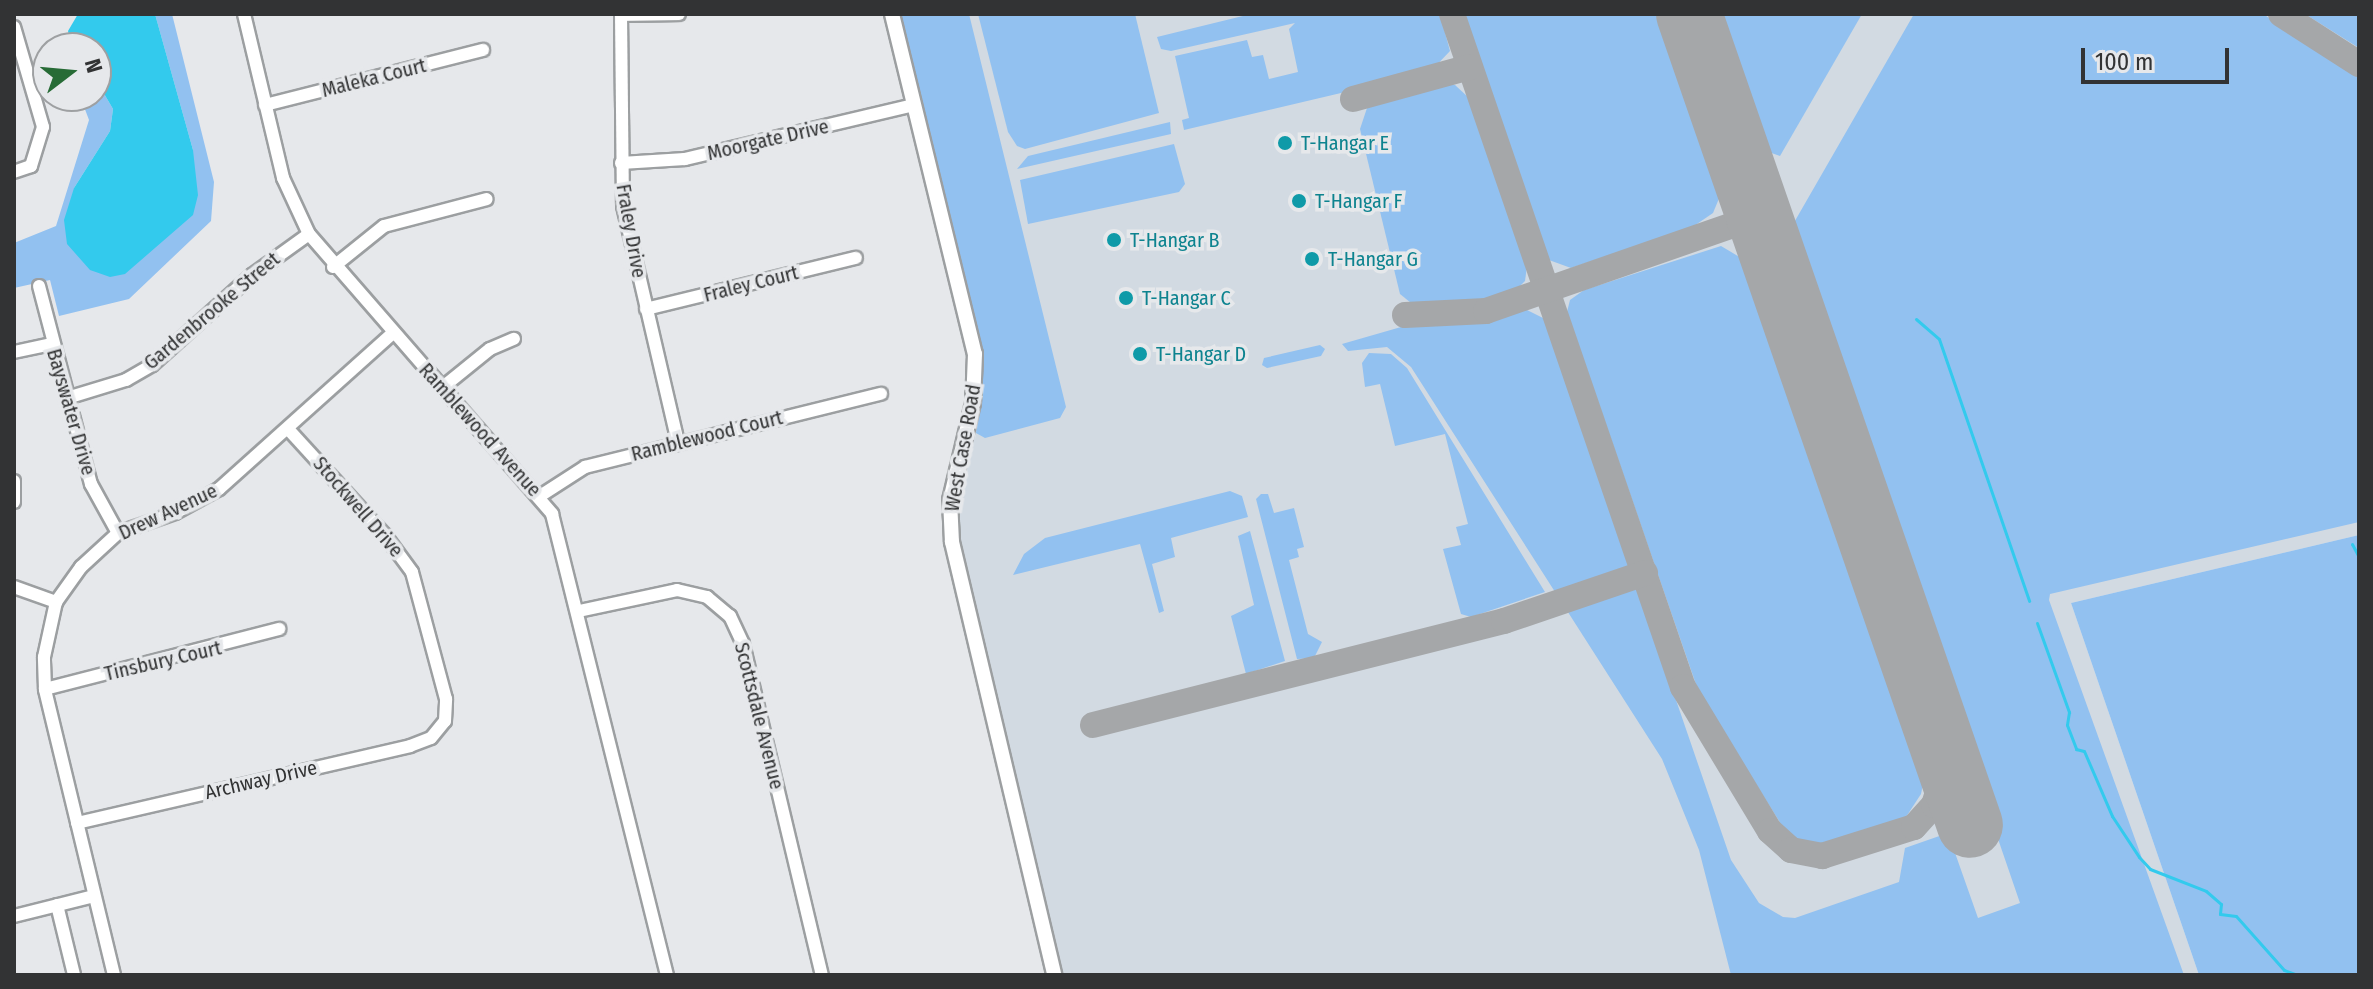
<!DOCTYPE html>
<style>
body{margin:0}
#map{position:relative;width:2373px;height:989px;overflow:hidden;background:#e6e8eb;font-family:"Fira Sans Condensed",sans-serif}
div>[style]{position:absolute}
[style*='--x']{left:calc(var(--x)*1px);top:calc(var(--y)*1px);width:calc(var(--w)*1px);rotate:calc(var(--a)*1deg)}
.built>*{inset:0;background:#d2dae2}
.green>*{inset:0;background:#92c1f0}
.water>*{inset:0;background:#33caed}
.stream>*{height:3px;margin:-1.5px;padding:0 1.5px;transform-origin:1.5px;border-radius:1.5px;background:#33caed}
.taxiway>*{height:26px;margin:-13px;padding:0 13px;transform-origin:13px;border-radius:13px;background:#a5a7a9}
.runway>*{height:66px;margin:-33px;padding:0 33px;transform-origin:33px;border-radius:33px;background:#a5a7a9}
.roads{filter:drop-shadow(2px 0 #9c9fa1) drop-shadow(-2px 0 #9c9fa1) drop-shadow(0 2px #9c9fa1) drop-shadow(0 -2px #9c9fa1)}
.minor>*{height:12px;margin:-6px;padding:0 6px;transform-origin:6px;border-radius:6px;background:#fff}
.major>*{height:14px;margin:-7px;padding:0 7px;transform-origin:7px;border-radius:7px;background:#fff}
.dots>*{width:22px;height:22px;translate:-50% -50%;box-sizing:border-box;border:4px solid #e6e8eb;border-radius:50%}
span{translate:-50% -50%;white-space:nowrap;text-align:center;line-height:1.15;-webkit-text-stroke:7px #e6e8eb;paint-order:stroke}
.street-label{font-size:20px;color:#323334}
.culture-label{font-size:20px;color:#0d838f}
.left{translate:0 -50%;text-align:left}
.frame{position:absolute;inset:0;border:16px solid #323334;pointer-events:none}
.north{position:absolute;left:32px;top:32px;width:80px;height:80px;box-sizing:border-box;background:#e6e8eb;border:2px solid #9ea0a2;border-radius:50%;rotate:74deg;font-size:22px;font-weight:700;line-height:32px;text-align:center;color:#323334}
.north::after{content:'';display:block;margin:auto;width:28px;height:36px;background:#276b36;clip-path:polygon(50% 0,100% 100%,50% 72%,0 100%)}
.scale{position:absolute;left:2081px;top:48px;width:148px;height:36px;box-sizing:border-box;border:4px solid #323334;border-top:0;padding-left:10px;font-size:24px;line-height:28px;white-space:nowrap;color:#323334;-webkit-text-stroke:6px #e6e8eb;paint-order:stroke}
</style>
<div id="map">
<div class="built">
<div style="clip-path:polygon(900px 14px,2359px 14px,2359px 535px,2071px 603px,2199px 975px,1060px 975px,957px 547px,955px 499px,975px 429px,982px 362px)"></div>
</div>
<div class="green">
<div style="clip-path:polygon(155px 14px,172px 14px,214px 182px,211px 221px,129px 299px,59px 316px,50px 280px,14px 288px,14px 243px,56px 226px,89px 120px,80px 96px,96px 96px,96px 80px,113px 109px,110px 131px,74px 188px,193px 150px)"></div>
<div style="clip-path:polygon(899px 14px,969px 14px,1066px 407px,1060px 418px,985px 438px,976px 433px,982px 382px,979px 338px)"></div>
<div style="clip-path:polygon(978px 14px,1135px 14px,1159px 113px,1025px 149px,1017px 146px,1008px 132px)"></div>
<div style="clip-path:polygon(1251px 14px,1440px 14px,1450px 51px,1430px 72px,1184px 130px,1182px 120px,1189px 118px,1175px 56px,1247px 40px,1252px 57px,1263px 55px,1269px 79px,1298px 72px,1289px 29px,1295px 23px,1171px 51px,1161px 49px,1157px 37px)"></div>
<div style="clip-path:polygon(1464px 14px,1667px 14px,1725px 184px,1713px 213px,1691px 228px,1571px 268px,1549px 260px)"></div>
<div style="clip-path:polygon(1718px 14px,1862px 14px,1780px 156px,1766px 151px)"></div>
<div style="clip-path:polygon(1914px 14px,2263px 14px,2359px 76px,2359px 522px,2050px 594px,2049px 600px,2184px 975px,1731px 975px,1699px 850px,1662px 759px,1411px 367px,1387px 347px,1348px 351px,1342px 344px,1408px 325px,1482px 321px,1523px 308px,1545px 319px,1731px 860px,1759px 903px,1783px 917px,1795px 918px,1899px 882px,1905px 848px,1948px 833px,1978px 918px,2020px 903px,1791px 236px,1792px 226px)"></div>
<div style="clip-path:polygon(2305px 14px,2359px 14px,2359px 48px)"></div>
<div style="clip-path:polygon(1439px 84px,1455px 85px,1469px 98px,1527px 266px,1525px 281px,1513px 293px,1470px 306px,1416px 307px,1400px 294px,1360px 129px,1368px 105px)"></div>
<div style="clip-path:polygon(1170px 122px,1171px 134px,1017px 169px,1028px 156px)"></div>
<div style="clip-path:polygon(1174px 144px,1185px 184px,1179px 192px,1028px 224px,1020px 180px)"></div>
<div style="clip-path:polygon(1721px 246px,1753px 265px,1926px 770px,1921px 794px,1906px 817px,1823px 846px,1798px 840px,1784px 829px,1699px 693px,1567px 312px,1570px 300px,1584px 290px)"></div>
<div style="clip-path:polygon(1320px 345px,1325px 349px,1321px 356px,1267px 368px,1262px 365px,1264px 358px)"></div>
<div style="clip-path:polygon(1369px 353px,1391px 354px,1407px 368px,1545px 592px,1471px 617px,1461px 614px,1443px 549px,1461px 545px,1456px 527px,1468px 524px,1445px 434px,1395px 446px,1380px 384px,1365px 387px,1362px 363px)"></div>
<div style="clip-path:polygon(1230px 491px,1242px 496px,1248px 517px,1171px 538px,1175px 557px,1152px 564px,1164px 611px,1159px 613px,1140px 544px,1013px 575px,1024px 554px,1045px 538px)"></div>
<div style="clip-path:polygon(1261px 494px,1268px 494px,1274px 513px,1294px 508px,1304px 547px,1297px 549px,1299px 557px,1289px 560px,1308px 634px,1322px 642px,1314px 658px,1297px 659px,1256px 499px)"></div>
<div style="clip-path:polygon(1250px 531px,1285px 661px,1246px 674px,1231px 616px,1254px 605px,1238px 536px)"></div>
<div style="clip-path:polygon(2359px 535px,2359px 975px,2199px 975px,2071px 603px)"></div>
</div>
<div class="water">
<div style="clip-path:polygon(78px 14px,155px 14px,193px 150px,198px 195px,193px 215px,125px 274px,110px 277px,90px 270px,67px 244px,64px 220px,74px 188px,110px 131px,113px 109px,96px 80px,96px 48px,72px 48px,68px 31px)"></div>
</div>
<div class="stream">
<div style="--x:1916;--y:319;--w:30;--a:41"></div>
<div style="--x:1939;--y:339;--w:277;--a:71"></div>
<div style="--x:2352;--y:544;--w:15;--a:62"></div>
<div style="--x:2037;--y:623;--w:95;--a:70.2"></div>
<div style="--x:2069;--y:712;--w:13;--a:99"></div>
<div style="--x:2067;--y:725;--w:26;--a:69"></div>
<div style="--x:2076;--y:749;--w:8;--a:14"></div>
<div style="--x:2084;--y:751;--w:71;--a:66.7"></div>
<div style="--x:2112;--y:816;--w:49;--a:56.6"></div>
<div style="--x:2139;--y:857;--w:16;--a:47"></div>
<div style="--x:2150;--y:869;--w:60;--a:21.4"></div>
<div style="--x:2206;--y:891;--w:20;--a:41"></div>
<div style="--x:2221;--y:904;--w:10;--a:96"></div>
<div style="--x:2220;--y:914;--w:16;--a:7"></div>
<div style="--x:2236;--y:916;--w:72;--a:48.4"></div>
<div style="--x:2284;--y:970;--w:15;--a:20"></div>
</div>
<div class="taxiway">
<div style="--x:1452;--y:14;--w:712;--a:71.06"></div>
<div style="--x:1683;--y:687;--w:168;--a:58.9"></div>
<div style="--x:1770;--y:831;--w:28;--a:42"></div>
<div style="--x:1791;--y:850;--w:32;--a:11"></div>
<div style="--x:1822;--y:856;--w:96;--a:-17.5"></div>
<div style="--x:1914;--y:827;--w:30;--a:-48"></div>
<div style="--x:1934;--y:805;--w:44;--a:-72.8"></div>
<div style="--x:2281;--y:14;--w:93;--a:32.7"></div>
<div style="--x:1353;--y:99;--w:121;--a:-15.3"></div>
<div style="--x:1405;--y:315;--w:81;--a:-2.8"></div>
<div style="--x:1486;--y:311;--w:289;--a:-19.2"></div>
<div style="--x:1093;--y:725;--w:424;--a:-14.2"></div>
<div style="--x:1504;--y:621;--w:149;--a:-18.8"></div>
</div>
<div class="runway">
<div style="--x:1689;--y:14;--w:858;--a:70.89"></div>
</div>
<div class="roads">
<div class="minor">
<div style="--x:244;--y:14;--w:169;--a:76.6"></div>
<div style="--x:283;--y:178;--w:62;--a:65.1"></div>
<div style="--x:309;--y:234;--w:371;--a:49"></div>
<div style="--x:552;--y:514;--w:475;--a:76"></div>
<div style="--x:621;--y:14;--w:192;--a:89.4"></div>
<div style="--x:623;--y:206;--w:243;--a:76.9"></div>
<div style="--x:621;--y:15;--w:58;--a:-1"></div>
<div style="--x:14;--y:27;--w:104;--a:73.8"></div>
<div style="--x:43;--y:127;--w:41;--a:107.1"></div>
<div style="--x:31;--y:166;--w:18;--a:161"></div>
<div style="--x:265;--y:105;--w:225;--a:-14.2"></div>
<div style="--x:621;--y:163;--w:64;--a:-3.6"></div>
<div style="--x:685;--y:159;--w:234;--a:-13.3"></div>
<div style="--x:333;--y:267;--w:65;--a:-38.8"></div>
<div style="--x:384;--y:226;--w:106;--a:-14.7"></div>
<div style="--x:39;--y:286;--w:205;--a:75.3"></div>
<div style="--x:91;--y:484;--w:56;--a:61.1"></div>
<div style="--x:646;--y:309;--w:216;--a:-13.7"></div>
<div style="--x:14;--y:352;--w:39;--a:-12"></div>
<div style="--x:443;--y:387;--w:60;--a:-39"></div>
<div style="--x:490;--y:349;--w:26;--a:-23"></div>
<div style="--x:67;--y:398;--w:62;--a:-17"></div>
<div style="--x:126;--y:380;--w:30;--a:-30"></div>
<div style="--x:152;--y:365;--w:135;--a:-42"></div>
<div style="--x:252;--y:275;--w:70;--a:-35.7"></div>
<div style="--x:14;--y:481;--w:21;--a:90"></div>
<div style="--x:540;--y:496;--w:54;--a:-32.8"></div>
<div style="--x:585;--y:467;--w:305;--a:-13.9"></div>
<div style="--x:14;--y:587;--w:45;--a:19.7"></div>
<div style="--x:579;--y:611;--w:100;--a:-12.1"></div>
<div style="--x:677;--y:590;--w:31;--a:13"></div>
<div style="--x:707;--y:597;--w:30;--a:40"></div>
<div style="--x:730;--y:616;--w:31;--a:65"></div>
<div style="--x:743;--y:644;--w:340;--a:76.6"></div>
<div style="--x:45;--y:689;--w:242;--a:-14.4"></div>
<div style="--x:77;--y:823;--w:342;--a:-13"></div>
<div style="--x:410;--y:746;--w:22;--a:-21"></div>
<div style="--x:431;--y:738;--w:22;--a:-51"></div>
<div style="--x:445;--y:721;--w:22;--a:-87"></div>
<div style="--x:446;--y:699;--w:131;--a:-105"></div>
<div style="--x:412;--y:572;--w:47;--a:-126.4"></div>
<div style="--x:384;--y:534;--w:141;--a:-132.4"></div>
<div style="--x:57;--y:905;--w:72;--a:76.3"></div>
<div style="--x:14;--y:916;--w:82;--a:-14"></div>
<div style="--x:114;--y:975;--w:294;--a:-103.6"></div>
<div style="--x:45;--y:689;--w:32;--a:-92"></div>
<div style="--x:44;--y:657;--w:56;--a:-77.7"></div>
<div style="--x:56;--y:602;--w:43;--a:-54.5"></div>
<div style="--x:81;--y:567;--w:50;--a:-42.6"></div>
<div style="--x:118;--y:533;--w:60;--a:-19.3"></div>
<div style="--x:175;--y:513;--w:50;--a:-28.6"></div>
<div style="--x:219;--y:489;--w:234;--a:-41.9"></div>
</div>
<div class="major">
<div style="--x:892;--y:14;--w:350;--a:76.3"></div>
<div style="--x:975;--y:354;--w:49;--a:92.3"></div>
<div style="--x:973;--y:403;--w:100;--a:103.3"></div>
<div style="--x:950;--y:500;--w:42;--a:87.3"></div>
<div style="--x:952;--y:542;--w:445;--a:76.7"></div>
</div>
</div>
<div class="dots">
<div style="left:1285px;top:143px;background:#0f9aa8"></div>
<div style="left:1299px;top:201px;background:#0f9aa8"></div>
<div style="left:1114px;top:240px;background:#0f9aa8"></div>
<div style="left:1312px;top:259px;background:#0f9aa8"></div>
<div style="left:1126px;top:298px;background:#0f9aa8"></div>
<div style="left:1140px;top:354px;background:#0f9aa8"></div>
</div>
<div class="street-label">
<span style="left:374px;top:78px;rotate:-14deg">Maleka Court</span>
<span style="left:768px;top:140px;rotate:-13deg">Moorgate Drive</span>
<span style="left:631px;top:231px;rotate:80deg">Fraley Drive</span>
<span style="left:751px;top:284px;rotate:-14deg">Fraley Court</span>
<span style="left:212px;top:311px;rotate:-40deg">Gardenbrooke Street</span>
<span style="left:71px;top:412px;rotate:74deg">Bayswater Drive</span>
<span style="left:480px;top:430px;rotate:48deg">Ramblewood Avenue</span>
<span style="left:707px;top:436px;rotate:-14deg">Ramblewood Court</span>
<span style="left:963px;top:448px;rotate:-80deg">West Case Road</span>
<span style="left:358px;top:507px;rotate:49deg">Stockwell Drive</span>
<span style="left:168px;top:512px;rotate:-25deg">Drew Avenue</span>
<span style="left:163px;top:661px;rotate:-13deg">Tinsbury Court</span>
<span style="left:759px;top:716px;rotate:76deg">Scottsdale Avenue</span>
<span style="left:261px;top:780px;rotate:-13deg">Archway Drive</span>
</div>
<div class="culture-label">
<span class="left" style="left:1301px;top:143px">T-Hangar E</span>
<span class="left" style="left:1315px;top:201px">T-Hangar F</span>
<span class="left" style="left:1130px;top:240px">T-Hangar B</span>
<span class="left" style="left:1328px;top:259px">T-Hangar G</span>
<span class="left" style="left:1142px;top:298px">T-Hangar C</span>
<span class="left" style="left:1156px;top:354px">T-Hangar D</span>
</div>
<div class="frame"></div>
<div class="north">N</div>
<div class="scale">100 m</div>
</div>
